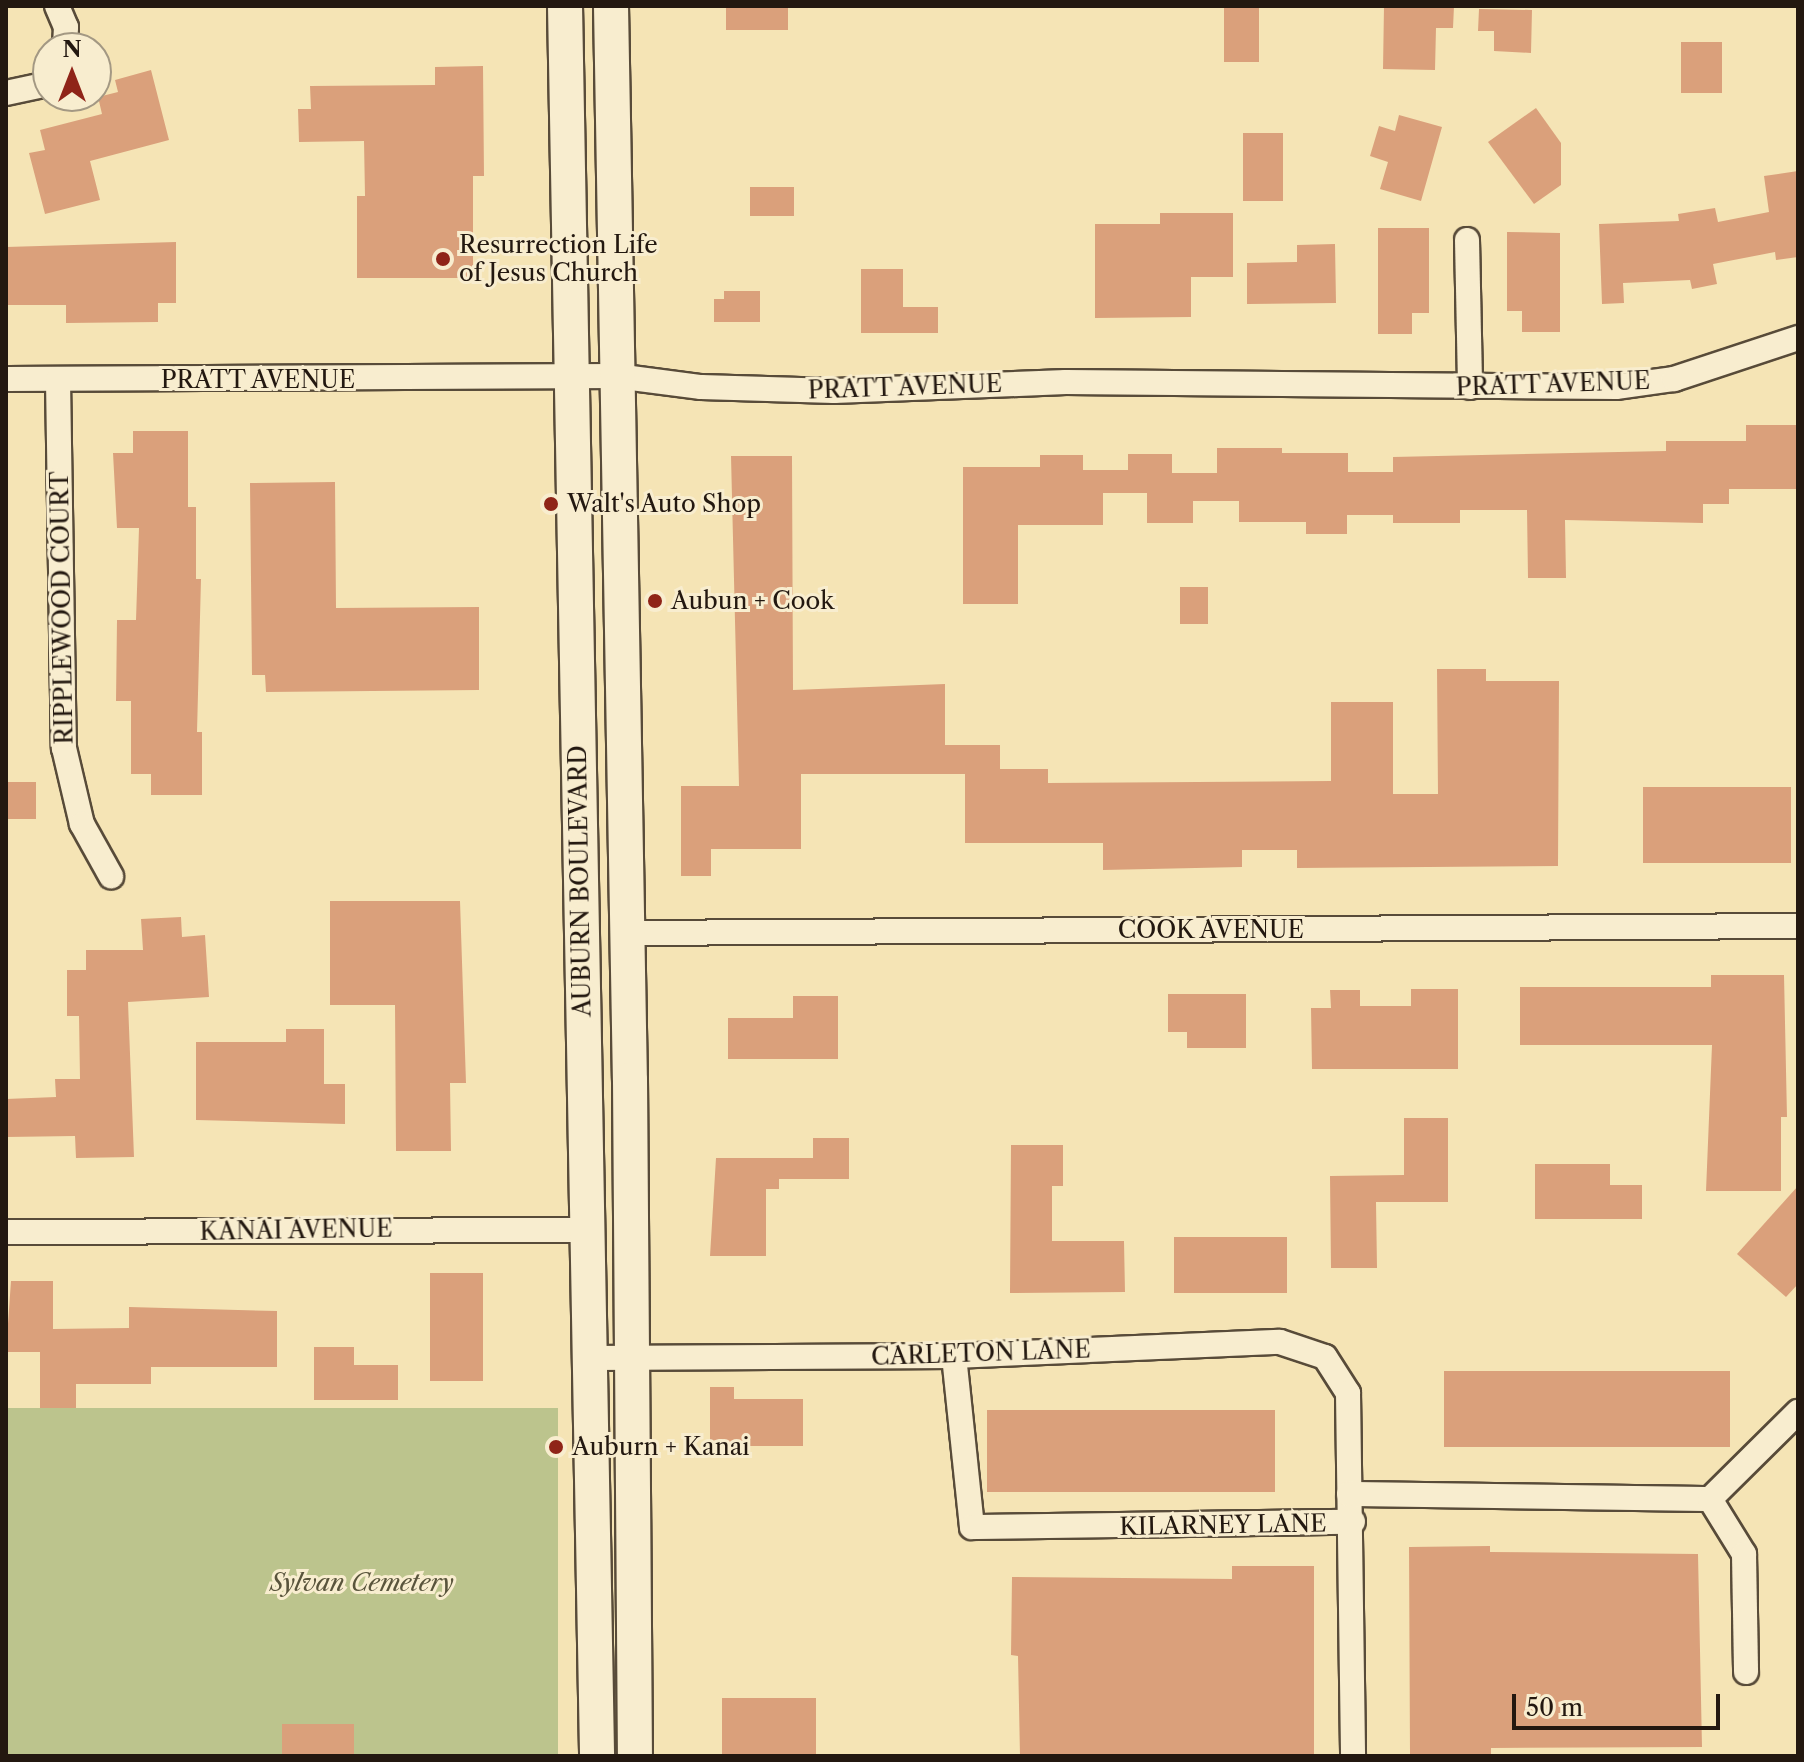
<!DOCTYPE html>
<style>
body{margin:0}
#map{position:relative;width:1804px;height:1762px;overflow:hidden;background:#f5e4b5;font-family:"Libre Caslon Text",serif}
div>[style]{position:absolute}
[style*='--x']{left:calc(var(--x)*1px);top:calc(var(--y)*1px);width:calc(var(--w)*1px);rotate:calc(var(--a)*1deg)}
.green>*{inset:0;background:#bcc48d;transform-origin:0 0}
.building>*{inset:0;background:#daa07b;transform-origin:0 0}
.roads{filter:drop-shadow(2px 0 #584b39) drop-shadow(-2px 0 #584b39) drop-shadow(0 2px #584b39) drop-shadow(0 -2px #584b39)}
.street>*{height:24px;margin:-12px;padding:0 12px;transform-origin:12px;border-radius:12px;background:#f8edcf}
.secondary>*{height:34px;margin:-17px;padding:0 17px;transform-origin:17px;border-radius:17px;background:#f8edcf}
.dots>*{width:22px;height:22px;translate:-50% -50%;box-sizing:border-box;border:4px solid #f8edcf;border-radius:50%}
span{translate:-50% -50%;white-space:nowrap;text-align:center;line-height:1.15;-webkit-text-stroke:6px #f8edcf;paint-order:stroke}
.poi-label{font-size:24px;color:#231810}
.left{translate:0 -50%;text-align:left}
.street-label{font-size:24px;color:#231810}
.park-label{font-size:24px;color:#59543c;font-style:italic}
.frame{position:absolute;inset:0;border:8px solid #231810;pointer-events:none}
.north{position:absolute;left:32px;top:32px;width:80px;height:80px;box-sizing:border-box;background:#f8edcf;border:2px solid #a39883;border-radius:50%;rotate:0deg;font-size:22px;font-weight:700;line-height:32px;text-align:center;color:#231810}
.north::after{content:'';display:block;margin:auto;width:28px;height:36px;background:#8f2418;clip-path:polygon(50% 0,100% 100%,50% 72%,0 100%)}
.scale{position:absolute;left:1512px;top:1694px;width:208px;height:36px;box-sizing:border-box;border:4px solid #231810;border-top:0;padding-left:10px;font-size:24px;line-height:28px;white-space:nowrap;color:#231810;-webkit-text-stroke:6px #f8edcf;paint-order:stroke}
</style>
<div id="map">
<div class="green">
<div style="left:558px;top:1408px;width:348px;height:552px;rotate:90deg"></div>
</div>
<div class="building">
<div style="left:726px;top:6px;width:62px;height:24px"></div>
<div style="left:1224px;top:6px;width:35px;height:56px"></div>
<div style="clip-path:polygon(1384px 6px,1454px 6px,1453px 28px,1436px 28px,1435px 70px,1383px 69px)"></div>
<div style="clip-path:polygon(1479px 9px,1532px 10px,1531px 53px,1494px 51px,1494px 31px,1478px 31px)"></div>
<div style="left:1681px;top:42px;width:41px;height:51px"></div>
<div style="clip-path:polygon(483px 66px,484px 176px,473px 176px,473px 278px,357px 278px,357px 196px,365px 196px,364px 141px,299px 142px,298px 109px,311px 109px,310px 86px,435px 85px,435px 67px)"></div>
<div style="clip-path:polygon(151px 70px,169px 140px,90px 161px,100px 200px,45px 214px,29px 153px,45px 150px,40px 130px,102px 114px,98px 97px,118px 92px,115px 80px)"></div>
<div style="clip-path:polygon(1536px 108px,1561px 143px,1561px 185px,1534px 204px,1488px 142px)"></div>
<div style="clip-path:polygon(1399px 115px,1442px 127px,1421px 201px,1380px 189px,1388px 162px,1370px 156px,1379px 126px,1395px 131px)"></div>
<div style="left:1243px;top:133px;width:40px;height:68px"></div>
<div style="clip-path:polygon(1798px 171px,1798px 257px,1776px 260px,1775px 252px,1713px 264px,1717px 284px,1692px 289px,1690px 280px,1623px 283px,1624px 303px,1602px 304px,1599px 224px,1679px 221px,1678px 214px,1715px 208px,1718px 222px,1769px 212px,1764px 176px)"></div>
<div style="left:750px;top:187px;width:44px;height:29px"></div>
<div style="clip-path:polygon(1160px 213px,1233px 213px,1233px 277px,1191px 277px,1191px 317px,1095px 318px,1095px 224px,1160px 224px)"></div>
<div style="clip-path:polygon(1378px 228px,1429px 228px,1429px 313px,1412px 313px,1412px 334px,1378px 334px)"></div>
<div style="clip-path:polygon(1507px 232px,1560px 233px,1560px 332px,1522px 332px,1522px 311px,1507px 311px)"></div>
<div style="clip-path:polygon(176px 242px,176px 303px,158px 303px,158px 322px,66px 323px,66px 305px,6px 305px,6px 247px)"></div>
<div style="clip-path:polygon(1335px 244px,1336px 303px,1247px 304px,1247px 263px,1297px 262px,1297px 245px)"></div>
<div style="clip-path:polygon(861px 269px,903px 269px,903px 307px,938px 307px,938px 333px,861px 333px)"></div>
<div style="clip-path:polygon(724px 291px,760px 291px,760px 322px,714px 322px,714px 299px,724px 299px)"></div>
<div style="clip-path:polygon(1746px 425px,1798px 425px,1798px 489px,1729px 489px,1729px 504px,1703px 504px,1703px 523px,1565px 520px,1566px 578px,1528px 578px,1527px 510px,1460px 510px,1460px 523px,1393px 523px,1393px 515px,1347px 515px,1347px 534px,1306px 534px,1306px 522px,1239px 522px,1239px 501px,1193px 501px,1193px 523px,1147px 523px,1147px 493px,1103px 493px,1103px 525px,1018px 525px,1018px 604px,963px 604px,963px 467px,1040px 467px,1040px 455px,1083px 455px,1083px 470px,1128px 470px,1128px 454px,1172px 454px,1172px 473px,1217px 473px,1217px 448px,1282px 448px,1282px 453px,1348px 453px,1348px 472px,1393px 472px,1393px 457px,1666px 451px,1666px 441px,1746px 441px)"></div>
<div style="clip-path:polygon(133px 431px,188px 431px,188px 507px,196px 507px,196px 579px,201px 579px,197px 732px,202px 732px,202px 795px,151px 795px,151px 774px,131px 774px,131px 701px,116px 701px,117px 620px,136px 620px,139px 528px,117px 528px,113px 453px,133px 453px)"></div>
<div style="clip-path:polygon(731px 456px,792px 456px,793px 690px,945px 684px,945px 745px,1000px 745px,1000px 769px,1048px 769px,1048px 783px,1331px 781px,1331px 702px,1393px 702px,1393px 794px,1438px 794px,1437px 669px,1486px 669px,1486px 681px,1559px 681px,1558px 866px,1297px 868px,1297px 850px,1242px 850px,1242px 867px,1103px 870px,1103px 843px,965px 843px,965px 774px,801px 774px,801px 849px,711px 849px,711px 876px,681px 876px,681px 786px,739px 786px)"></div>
<div style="clip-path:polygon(335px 482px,336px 608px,479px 607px,479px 690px,266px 692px,265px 675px,252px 675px,250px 483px)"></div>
<div style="left:1180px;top:587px;width:28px;height:37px"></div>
<div style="left:6px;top:782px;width:30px;height:37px"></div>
<div style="left:1791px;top:787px;width:76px;height:148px;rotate:90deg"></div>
<div style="clip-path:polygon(330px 901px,460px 901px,466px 1083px,450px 1083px,451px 1151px,396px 1151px,395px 1005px,330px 1005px)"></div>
<div style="clip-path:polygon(181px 917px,182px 937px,205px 935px,209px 997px,128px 1002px,134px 1157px,76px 1158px,75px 1136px,6px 1137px,6px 1099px,56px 1097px,55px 1079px,80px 1079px,79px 1016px,67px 1016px,67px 970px,86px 970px,86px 950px,143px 950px,141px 919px)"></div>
<div style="clip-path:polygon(1711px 975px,1784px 975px,1787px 1117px,1781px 1117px,1781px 1191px,1706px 1191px,1712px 1045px,1520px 1045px,1520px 987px,1711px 987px)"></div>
<div style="clip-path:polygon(1411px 989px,1458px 989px,1458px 1069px,1312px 1069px,1311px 1008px,1331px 1008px,1330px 990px,1360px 990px,1360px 1006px,1411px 1006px)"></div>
<div style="clip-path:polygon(1168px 994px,1246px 994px,1246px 1048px,1187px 1048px,1187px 1032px,1168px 1032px)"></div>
<div style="clip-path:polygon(793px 996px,838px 996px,838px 1059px,728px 1059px,728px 1018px,793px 1018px)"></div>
<div style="clip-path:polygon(286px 1029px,324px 1029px,324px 1084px,345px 1084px,345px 1124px,196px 1120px,196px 1042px,286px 1042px)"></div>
<div style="clip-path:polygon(1404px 1118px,1448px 1118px,1448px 1202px,1376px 1202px,1377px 1268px,1331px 1268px,1330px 1176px,1404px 1175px)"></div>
<div style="clip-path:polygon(813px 1138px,849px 1138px,849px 1179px,779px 1179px,779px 1189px,766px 1189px,766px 1256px,710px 1256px,716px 1158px,813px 1158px)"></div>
<div style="clip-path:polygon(1011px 1145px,1063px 1145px,1063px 1186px,1052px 1186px,1052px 1241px,1124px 1241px,1125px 1292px,1010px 1293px)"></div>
<div style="clip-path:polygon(1535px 1164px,1610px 1164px,1610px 1185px,1642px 1185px,1642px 1219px,1535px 1219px)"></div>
<div style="clip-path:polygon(1798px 1186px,1798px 1284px,1786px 1297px,1737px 1254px)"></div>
<div style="left:1174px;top:1237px;width:113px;height:56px"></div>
<div style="left:430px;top:1273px;width:53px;height:108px"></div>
<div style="clip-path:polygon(11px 1281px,53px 1281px,53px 1329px,129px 1328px,129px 1307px,277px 1311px,277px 1367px,151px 1367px,151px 1384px,76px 1384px,76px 1408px,40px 1408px,40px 1352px,6px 1352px)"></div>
<div style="clip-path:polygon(314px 1347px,354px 1347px,354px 1365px,398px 1365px,398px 1400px,314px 1400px)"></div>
<div style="left:1444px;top:1371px;width:286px;height:76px"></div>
<div style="clip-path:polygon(710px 1387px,734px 1387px,734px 1399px,803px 1399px,803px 1446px,710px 1446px)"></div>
<div style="left:1275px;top:1410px;width:82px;height:288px;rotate:90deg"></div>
<div style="clip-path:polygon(1490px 1546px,1490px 1552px,1698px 1554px,1702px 1747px,1491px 1748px,1491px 1756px,1410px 1756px,1409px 1547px)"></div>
<div style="clip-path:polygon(1232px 1566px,1314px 1566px,1314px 1756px,1020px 1756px,1018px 1656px,1011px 1655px,1012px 1577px,1232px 1579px)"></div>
<div style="left:722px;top:1698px;width:94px;height:56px"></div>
<div style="left:354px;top:1724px;width:32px;height:72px;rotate:90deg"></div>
</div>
<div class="roads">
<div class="street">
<div style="--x:57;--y:6;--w:23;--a:67"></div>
<div style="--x:66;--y:27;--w:21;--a:93"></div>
<div style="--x:6;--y:93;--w:43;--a:-12.1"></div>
<div style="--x:1467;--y:240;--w:147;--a:88.8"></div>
<div style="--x:6;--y:379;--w:610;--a:-0.28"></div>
<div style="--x:616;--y:376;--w:86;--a:7.4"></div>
<div style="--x:701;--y:387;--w:133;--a:1.7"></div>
<div style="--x:834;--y:391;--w:232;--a:-2.2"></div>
<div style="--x:1066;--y:382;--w:550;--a:0.52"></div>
<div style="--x:1616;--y:387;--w:59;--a:-7.9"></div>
<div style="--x:1674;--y:379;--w:131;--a:-18.3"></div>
<div style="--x:58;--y:380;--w:368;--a:89.1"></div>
<div style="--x:64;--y:748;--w:78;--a:76.7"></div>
<div style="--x:82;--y:824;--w:60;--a:60.9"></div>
<div style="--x:624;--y:933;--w:1174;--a:-0.34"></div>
<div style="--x:6;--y:1232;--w:580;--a:-0.2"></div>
<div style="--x:954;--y:1356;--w:172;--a:84"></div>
<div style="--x:972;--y:1527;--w:381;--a:-0.8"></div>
<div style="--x:592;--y:1358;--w:362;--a:-0.3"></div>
<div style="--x:954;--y:1356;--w:326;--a:-2.5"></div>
<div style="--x:1280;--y:1342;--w:47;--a:18.4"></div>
<div style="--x:1325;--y:1357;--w:43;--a:57.4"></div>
<div style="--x:1348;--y:1393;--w:363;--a:89.2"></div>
<div style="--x:1349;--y:1494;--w:361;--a:0.8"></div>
<div style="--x:1710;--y:1499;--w:124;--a:-44.7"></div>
<div style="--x:1710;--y:1499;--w:65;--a:58.3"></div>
<div style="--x:1744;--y:1554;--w:118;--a:89"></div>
</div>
<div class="secondary">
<div style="--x:565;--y:6;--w:1750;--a:88.95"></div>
<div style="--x:611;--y:6;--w:1074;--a:88.99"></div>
<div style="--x:630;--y:1080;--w:676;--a:89.58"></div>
</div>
</div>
<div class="dots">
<div style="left:443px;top:259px;background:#8f2418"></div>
<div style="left:551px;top:504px;background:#8f2418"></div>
<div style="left:655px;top:601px;background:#8f2418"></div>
<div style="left:556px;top:1447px;background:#8f2418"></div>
</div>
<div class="poi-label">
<span class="left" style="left:459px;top:259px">Resurrection Life<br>of Jesus Church</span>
<span class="left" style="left:567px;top:504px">Walt's Auto Shop</span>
<span class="left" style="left:671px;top:601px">Aubun + Cook</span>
<span class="left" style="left:572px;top:1447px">Auburn + Kanai</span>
</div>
<div class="street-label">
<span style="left:258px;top:380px">PRATT AVENUE</span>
<span style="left:1553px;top:384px;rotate:-2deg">PRATT AVENUE</span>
<span style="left:905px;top:387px;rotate:-2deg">PRATT AVENUE</span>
<span style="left:62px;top:608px;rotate:-91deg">RIPPLEWOOD COURT</span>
<span style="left:580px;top:881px;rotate:-91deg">AUBURN BOULEVARD</span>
<span style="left:1211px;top:930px">COOK AVENUE</span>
<span style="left:296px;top:1230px;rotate:-1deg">KANAI AVENUE</span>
<span style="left:981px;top:1353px;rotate:-2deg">CARLETON LANE</span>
<span style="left:1223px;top:1525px;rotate:-1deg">KILARNEY LANE</span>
</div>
<div class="park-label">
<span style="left:362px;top:1583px">Sylvan Cemetery</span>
</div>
<div class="frame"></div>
<div class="north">N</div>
<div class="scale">50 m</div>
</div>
